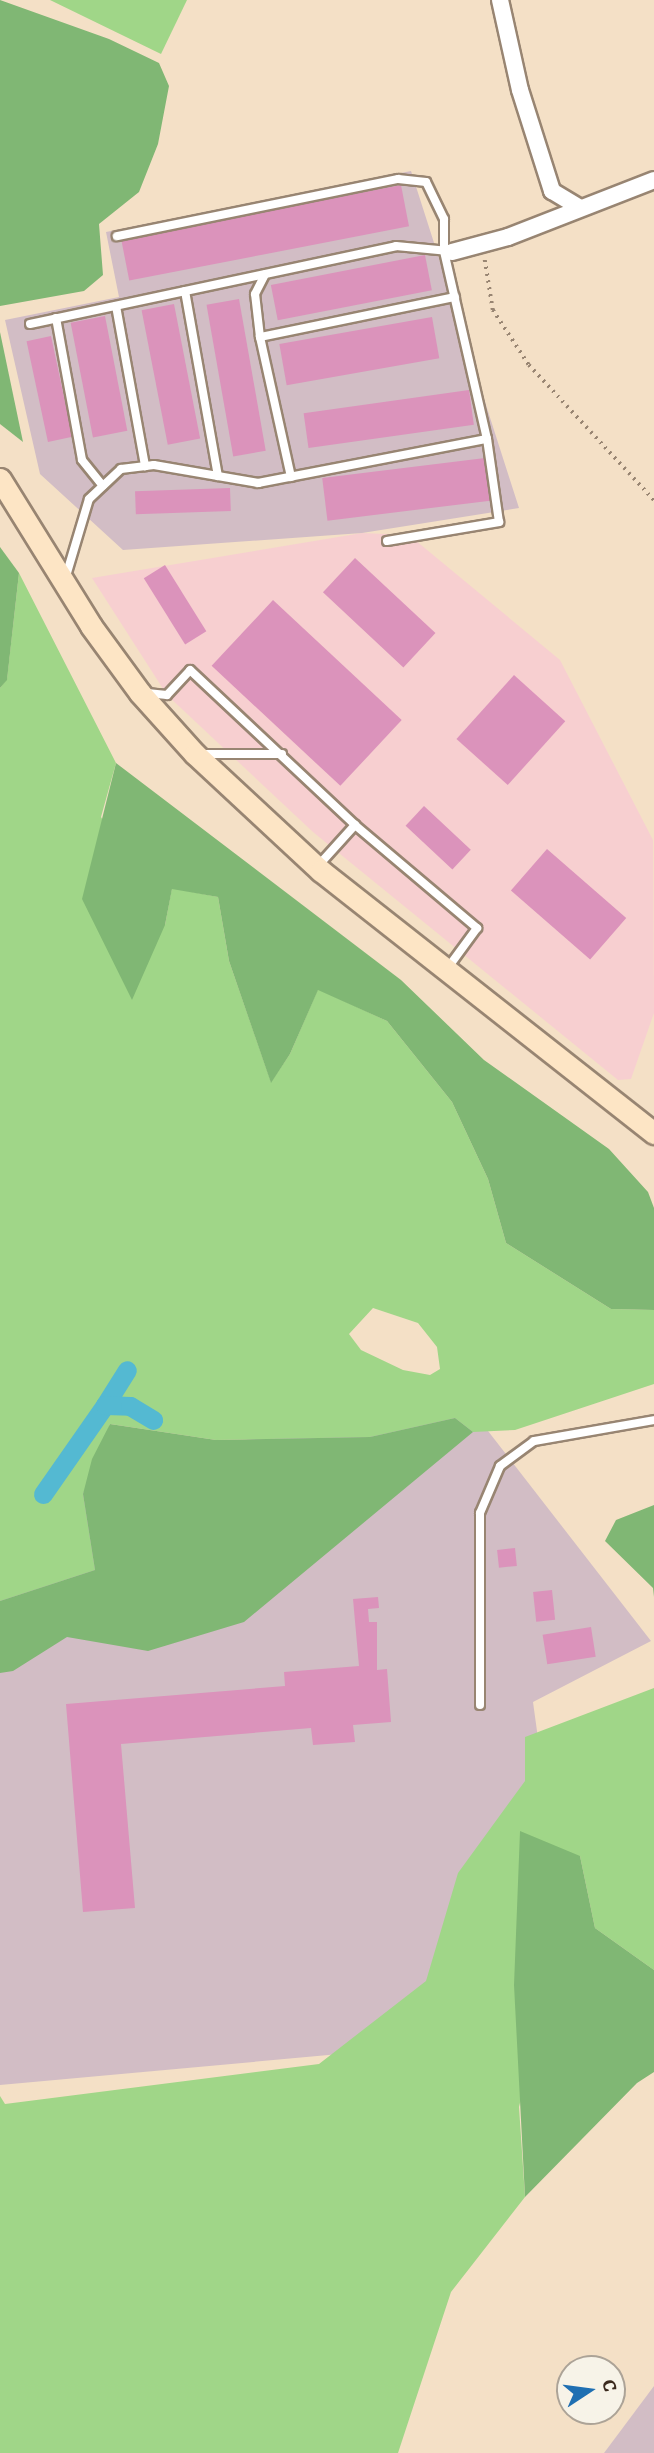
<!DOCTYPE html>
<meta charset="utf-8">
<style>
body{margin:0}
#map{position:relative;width:654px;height:2453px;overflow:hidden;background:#f4e0c6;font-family:Alegreya,serif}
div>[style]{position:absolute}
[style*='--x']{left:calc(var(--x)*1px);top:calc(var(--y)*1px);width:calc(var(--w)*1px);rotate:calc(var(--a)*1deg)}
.built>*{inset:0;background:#f7cfd0}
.industrial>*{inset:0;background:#d2bdc5}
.green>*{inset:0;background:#a0d688}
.forest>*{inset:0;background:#80b774}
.canal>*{height:19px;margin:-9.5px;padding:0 9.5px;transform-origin:9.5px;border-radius:9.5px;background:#54b9d2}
.building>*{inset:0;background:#db93bb;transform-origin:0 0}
.path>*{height:3.5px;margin-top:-1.75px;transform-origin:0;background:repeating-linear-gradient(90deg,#988572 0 2px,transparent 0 7px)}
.roads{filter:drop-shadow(2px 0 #988572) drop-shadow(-2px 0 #988572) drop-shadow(0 2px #988572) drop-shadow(0 -2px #988572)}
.service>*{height:8px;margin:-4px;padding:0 4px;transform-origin:4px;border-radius:4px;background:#fff}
.minor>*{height:16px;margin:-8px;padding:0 8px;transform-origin:8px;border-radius:8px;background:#fff}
.secondary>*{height:21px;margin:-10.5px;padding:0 10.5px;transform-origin:10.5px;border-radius:10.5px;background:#fde5c5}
span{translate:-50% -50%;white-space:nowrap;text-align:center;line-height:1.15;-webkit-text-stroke:5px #f7f3e8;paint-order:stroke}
.north{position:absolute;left:556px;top:2355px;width:70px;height:70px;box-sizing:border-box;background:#f7f3e8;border:2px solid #aca397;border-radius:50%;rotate:77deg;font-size:19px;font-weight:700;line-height:28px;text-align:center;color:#3b2a1e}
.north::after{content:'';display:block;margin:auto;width:24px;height:32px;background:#1f6fb2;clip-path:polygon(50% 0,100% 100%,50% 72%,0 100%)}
</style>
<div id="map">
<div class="built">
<div style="clip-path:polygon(362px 533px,409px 535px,560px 660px,653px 840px,654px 1013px,631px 1079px,618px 1080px,313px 832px,167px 695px,92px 578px)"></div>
</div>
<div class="industrial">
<div style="clip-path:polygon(411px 171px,519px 508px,362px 533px,123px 550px,40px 474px,5px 320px,119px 297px,106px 232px)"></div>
<div style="clip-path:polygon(474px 1413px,651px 1641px,533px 1702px,548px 1811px,516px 2038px,0 2085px,0 1469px)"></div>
<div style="clip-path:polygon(654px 2386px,654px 2453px,604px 2453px)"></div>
</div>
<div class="green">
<div style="clip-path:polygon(50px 0,187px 0,161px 54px)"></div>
<div style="clip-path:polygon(evenodd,19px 573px,116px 763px,101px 817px,165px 925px,172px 888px,218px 897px,229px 961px,271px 1082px,290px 1054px,318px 989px,387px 1021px,452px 1102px,488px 1179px,506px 1243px,611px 1309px,654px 1310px,654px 1384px,515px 1430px,473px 1432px,455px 1418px,370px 1437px,216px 1440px,110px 1424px,83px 1494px,95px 1570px,0 1601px,0 688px,7px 679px,19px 573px,373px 1308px,418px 1323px,437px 1347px,440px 1369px,430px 1375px,403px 1370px,361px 1350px,349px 1334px,373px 1308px)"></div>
<div style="clip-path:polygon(654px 1688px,654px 1970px,595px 1928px,580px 1856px,519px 2107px,525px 2197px,451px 2292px,398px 2453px,0 2453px,0 2096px,5px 2104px,319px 2064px,426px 1981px,458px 1873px,525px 1781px,525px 1737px)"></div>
</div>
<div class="forest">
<div style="clip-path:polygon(0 0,109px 39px,159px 63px,169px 86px,158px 144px,139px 192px,99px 224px,103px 275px,84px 291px,0 306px)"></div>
<div style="clip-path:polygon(0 332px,23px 442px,0 424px)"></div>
<div style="clip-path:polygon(0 547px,19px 573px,7px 680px,0 688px)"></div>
<div style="clip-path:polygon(116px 763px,401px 980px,484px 1060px,609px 1149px,648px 1192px,654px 1208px,654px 1310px,611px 1309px,506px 1243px,488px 1179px,452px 1102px,387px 1021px,318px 990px,290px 1054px,271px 1083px,229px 961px,218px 897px,172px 889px,165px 925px,132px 1000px,82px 899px)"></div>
<div style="clip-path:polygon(455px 1418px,473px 1432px,244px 1622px,148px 1651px,67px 1637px,13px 1671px,0 1673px,0 1601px,95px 1570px,83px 1494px,92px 1459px,110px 1424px,216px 1440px,370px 1437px)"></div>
<div style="clip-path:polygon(654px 1505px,654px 1597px,653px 1588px,605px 1541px,616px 1520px)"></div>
<div style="clip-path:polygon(520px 1831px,580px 1856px,595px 1928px,654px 1970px,654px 2072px,637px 2083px,525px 2197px,514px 1985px)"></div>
</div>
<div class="canal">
<div style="--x:105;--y:1405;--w:41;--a:-57.8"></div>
<div style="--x:43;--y:1494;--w:108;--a:-55.1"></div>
<div style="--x:105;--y:1405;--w:25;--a:2"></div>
<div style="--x:130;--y:1406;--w:27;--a:31"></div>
</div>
<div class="building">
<div style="left:401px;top:185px;width:42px;height:285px;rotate:79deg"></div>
<div style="left:425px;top:255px;width:36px;height:157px;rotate:79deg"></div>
<div style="left:239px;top:299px;width:154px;height:33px;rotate:80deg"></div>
<div style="left:174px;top:304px;width:137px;height:33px;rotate:79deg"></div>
<div style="left:105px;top:316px;width:117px;height:35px;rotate:79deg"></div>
<div style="left:432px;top:317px;width:42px;height:155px;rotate:80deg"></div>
<div style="left:51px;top:336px;width:103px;height:25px;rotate:78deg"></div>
<div style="left:469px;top:390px;width:35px;height:167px;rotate:82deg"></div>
<div style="left:485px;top:458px;width:43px;height:164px;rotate:83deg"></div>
<div style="left:230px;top:488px;width:23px;height:95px;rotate:88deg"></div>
<div style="left:355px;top:558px;width:110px;height:47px;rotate:43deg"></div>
<div style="left:165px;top:565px;width:78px;height:25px;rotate:58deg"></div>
<div style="left:273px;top:600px;width:176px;height:90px;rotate:43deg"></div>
<div style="left:514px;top:675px;width:69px;height:86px;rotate:42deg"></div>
<div style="left:424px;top:806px;width:64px;height:27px;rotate:43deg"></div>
<div style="left:547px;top:849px;width:105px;height:55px;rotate:41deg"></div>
<div style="left:515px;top:1548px;width:18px;height:18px;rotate:84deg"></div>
<div style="left:552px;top:1590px;width:30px;height:19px;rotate:84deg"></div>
<div style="clip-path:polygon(378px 1597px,379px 1608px,368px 1609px,369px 1622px,377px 1622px,377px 1670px,387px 1669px,391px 1722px,353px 1725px,355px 1742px,313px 1745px,311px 1728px,121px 1744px,135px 1908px,83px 1912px,66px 1704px,285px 1686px,284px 1672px,359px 1666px,353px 1599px)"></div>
<div style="left:591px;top:1627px;width:30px;height:49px;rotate:81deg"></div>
</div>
<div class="path">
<div style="--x:485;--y:260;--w:51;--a:80.9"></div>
<div style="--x:493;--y:310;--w:66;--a:56.8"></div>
<div style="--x:529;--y:365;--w:184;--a:47.2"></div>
</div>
<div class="roads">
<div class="service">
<div style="--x:185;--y:291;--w:188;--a:79.9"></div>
<div style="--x:116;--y:306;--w:163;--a:79.7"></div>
<div style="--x:56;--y:318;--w:144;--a:79.6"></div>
<div style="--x:82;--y:460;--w:33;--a:51"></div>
<div style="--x:30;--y:324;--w:374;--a:-12"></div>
<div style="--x:396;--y:246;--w:53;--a:5.4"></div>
<div style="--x:260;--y:337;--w:43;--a:-96.6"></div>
<div style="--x:255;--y:294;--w:22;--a:-63"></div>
<div style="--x:291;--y:477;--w:143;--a:-102.5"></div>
<div style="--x:260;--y:337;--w:199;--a:-11.6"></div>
<div style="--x:387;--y:541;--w:114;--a:-9.6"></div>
<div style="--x:499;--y:522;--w:84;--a:-98.2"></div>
<div style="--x:66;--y:576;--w:80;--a:-73.4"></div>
<div style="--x:89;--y:499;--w:44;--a:-43.2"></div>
<div style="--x:121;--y:469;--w:33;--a:-7"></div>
<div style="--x:154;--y:465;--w:106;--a:9.8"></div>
<div style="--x:258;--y:483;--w:233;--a:-10.9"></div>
<div style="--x:487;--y:439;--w:193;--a:-102.9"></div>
<div style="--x:444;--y:251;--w:32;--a:-90"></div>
<div style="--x:444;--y:219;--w:41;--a:-115.9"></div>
<div style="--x:426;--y:182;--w:28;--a:-174"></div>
<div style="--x:398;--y:179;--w:287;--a:168.5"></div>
<div style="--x:147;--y:693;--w:20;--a:6"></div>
<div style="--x:167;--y:695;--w:34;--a:-47"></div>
<div style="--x:190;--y:670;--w:226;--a:43.2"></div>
<div style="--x:201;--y:754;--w:81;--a:0"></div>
<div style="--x:317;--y:867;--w:57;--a:-47.9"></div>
<div style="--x:355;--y:825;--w:160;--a:40.2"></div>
<div style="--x:477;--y:928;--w:51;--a:126.2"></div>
<div style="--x:480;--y:1705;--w:192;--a:-90"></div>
<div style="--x:480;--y:1513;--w:51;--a:-66.9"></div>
<div style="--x:500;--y:1466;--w:42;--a:-36.3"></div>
<div style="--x:534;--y:1441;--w:122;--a:-9.9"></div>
</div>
<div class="minor">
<div style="--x:500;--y:0;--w:92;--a:77.5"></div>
<div style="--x:520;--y:90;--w:106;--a:72.4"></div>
<div style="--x:552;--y:191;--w:33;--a:31"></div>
<div style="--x:452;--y:252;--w:58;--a:-15"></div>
<div style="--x:508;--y:237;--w:157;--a:-21.3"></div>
</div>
<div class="secondary">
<div style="--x:0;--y:479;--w:173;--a:58.2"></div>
<div style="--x:91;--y:626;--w:83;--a:53.8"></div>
<div style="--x:140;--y:693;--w:82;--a:48"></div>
<div style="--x:195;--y:754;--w:172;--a:42.9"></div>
<div style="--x:321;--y:871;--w:424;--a:38.2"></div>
</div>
</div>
<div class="north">С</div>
</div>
